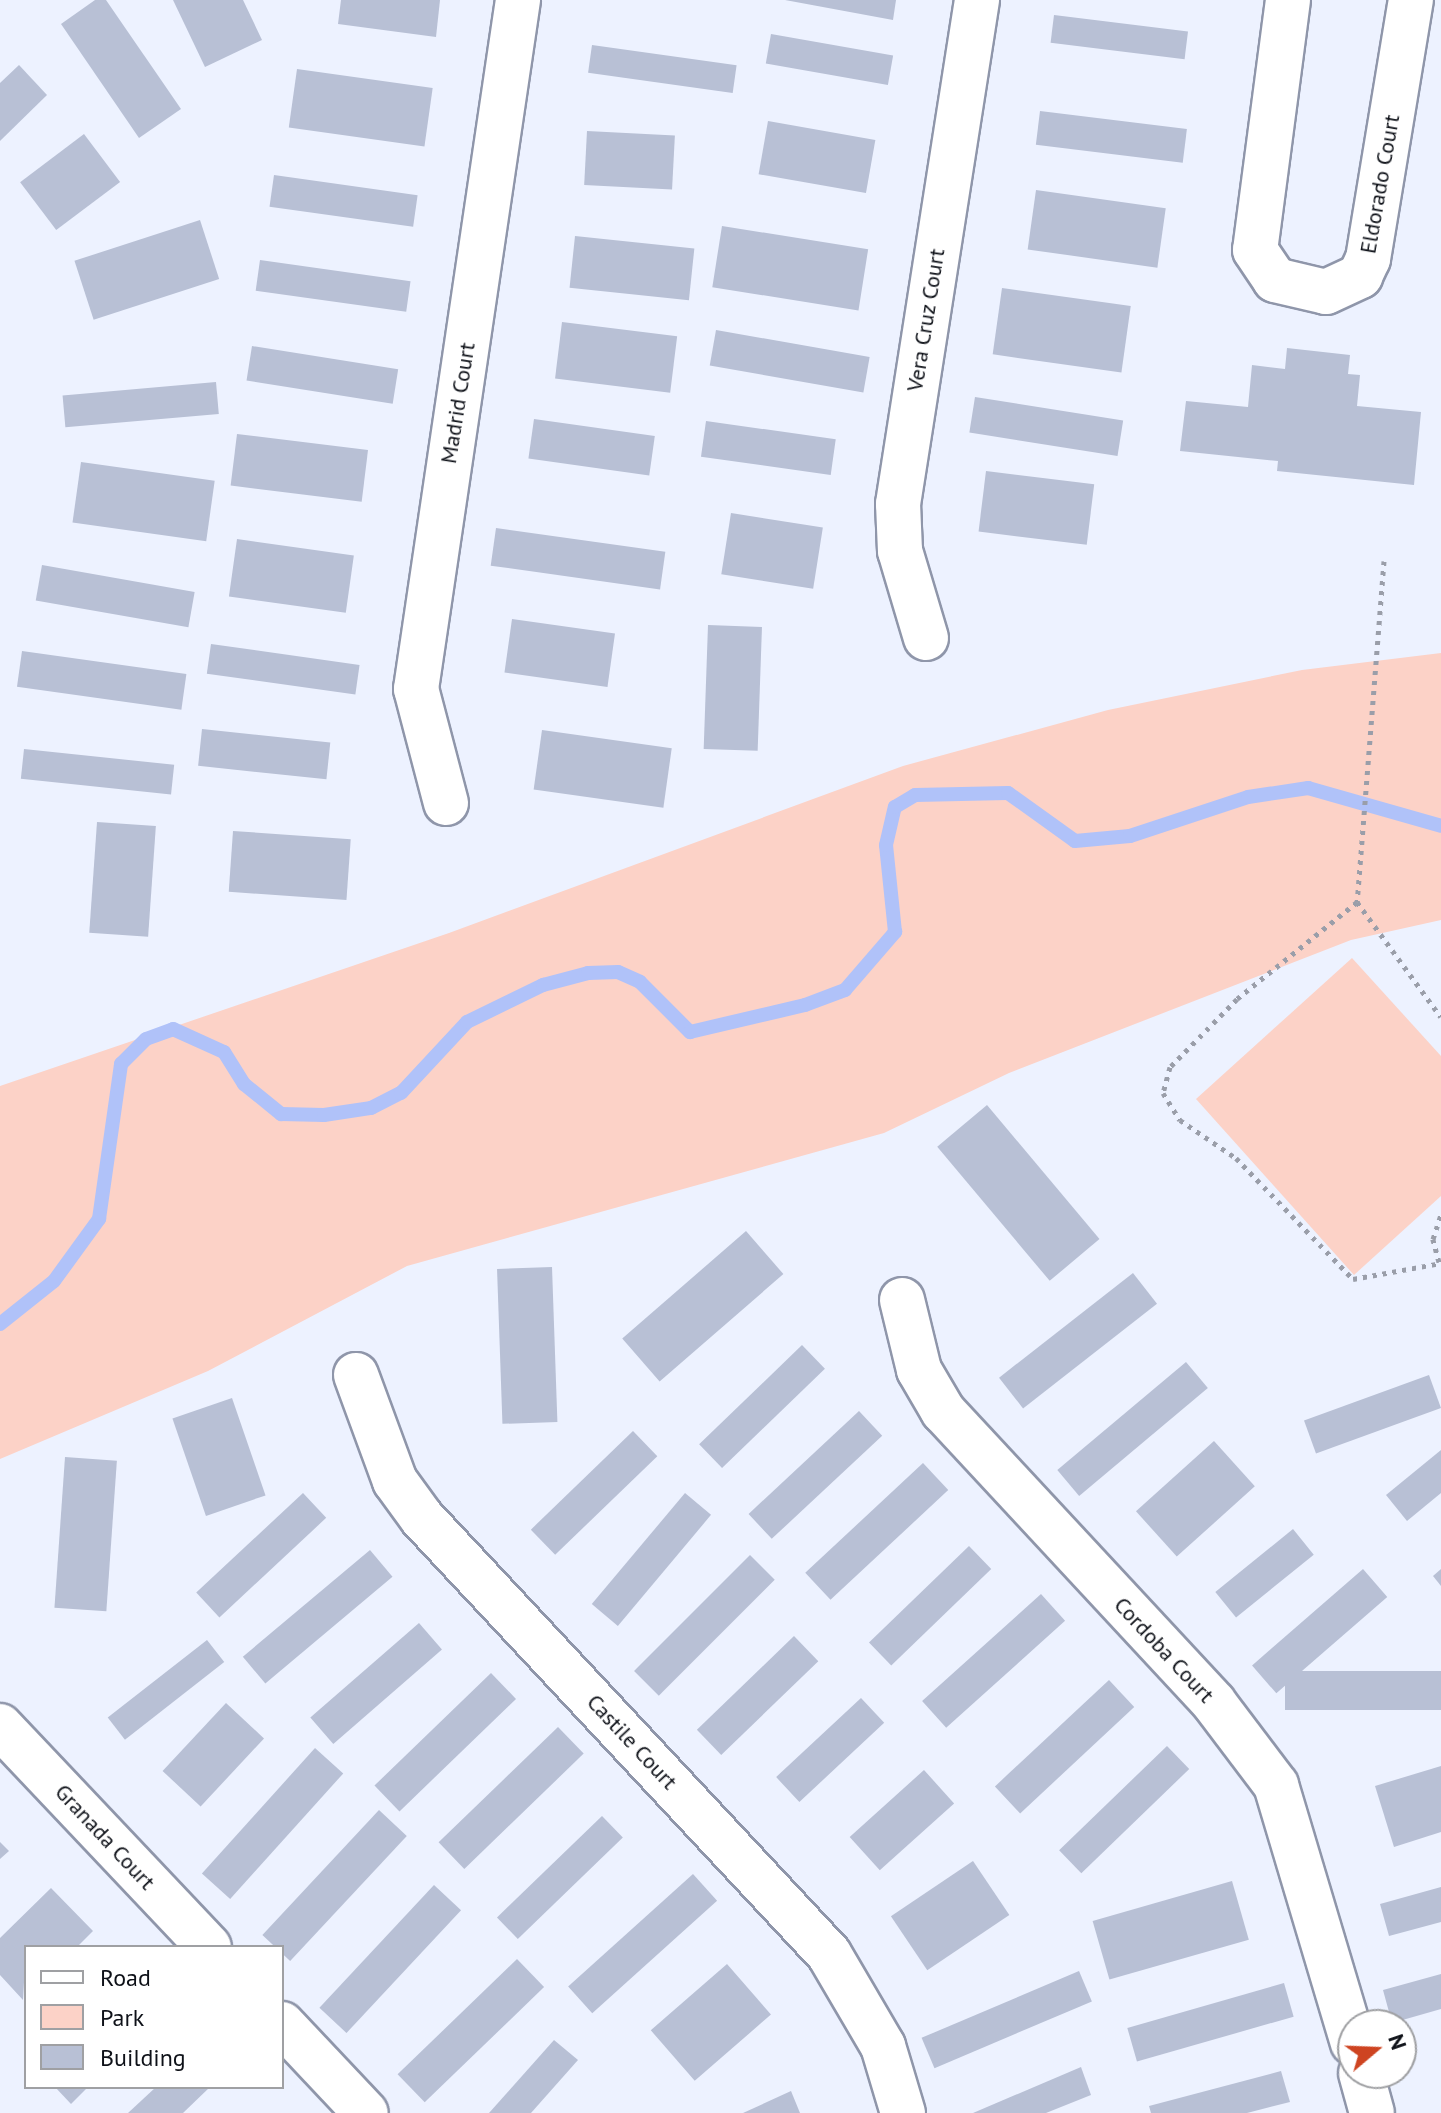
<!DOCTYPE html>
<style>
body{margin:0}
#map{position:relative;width:1441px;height:2113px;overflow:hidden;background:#edf2ff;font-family:"PT Sans",sans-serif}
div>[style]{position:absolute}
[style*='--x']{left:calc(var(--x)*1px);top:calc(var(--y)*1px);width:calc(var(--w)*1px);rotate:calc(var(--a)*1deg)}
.green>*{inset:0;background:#fcd2c7}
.stream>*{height:14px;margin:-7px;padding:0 7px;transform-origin:7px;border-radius:7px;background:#b0c2f9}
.building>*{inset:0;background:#b8c0d5;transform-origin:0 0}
.path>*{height:5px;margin-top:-2.5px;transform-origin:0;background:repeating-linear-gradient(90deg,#9a9ea9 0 4px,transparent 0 10px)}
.roads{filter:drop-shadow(2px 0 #8f96aa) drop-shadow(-2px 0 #8f96aa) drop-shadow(0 2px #8f96aa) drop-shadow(0 -2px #8f96aa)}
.minor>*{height:44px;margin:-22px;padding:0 22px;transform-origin:22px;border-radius:22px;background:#fff}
span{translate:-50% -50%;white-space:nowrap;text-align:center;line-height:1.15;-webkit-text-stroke:6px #fff;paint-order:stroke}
.street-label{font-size:22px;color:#0e1118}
.legend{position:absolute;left:24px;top:1945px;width:260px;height:144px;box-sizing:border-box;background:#fff;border:2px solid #9fa0a3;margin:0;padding:10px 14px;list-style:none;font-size:24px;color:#0e1118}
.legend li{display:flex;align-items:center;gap:16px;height:40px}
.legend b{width:40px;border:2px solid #9fa0a3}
.north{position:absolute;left:1337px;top:2009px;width:80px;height:80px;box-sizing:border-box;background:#fff;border:2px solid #9fa0a3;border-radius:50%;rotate:71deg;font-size:22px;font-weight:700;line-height:32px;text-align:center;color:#0e1118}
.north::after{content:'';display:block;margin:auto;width:28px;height:36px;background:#ce4421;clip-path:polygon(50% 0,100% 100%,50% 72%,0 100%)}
</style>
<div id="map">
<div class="green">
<div style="clip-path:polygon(1441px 653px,1441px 920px,1351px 940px,1009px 1073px,884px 1133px,407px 1266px,208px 1371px,0 1459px,0 1086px,449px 933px,903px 766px,1108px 710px,1302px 670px)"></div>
<div style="clip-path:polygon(1352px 958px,1441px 1056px,1441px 1196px,1354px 1275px,1196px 1099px)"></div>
</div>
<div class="stream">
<div style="--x:0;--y:1324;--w:69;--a:-38.5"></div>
<div style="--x:54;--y:1281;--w:77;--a:-54"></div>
<div style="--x:99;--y:1219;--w:157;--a:-81.9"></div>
<div style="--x:121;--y:1064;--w:35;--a:-45"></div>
<div style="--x:146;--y:1039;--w:29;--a:-20"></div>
<div style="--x:173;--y:1029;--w:56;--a:24.3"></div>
<div style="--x:224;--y:1052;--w:38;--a:58"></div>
<div style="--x:244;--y:1084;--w:48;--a:39"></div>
<div style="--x:281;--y:1114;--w:43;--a:1.3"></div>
<div style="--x:324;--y:1115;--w:48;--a:-8.5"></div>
<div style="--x:371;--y:1108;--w:34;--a:-27"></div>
<div style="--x:401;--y:1093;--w:97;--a:-47.1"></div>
<div style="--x:467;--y:1022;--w:85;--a:-26"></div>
<div style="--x:543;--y:985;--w:47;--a:-14.9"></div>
<div style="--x:588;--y:973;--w:30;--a:-2"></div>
<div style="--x:618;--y:972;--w:24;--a:24"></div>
<div style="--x:640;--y:982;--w:71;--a:45"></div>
<div style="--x:690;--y:1032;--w:118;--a:-13.2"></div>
<div style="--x:805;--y:1005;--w:43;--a:-20.6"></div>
<div style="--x:845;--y:990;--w:77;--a:-49.2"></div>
<div style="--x:895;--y:932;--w:87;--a:-95.9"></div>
<div style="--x:886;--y:845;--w:39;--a:-77"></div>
<div style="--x:895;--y:807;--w:23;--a:-31"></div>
<div style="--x:915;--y:795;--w:93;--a:-1.2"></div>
<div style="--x:1008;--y:793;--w:82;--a:35.6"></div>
<div style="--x:1075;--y:841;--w:55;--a:-5.2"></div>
<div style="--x:1130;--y:836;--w:124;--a:-18.3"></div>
<div style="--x:1248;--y:797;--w:61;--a:-8.5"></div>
<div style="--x:1308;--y:788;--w:138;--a:15.9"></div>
</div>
<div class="building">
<div style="clip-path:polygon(95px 0,106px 0,181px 109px,139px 138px,61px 24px)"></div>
<div style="clip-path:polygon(173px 0,243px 0,262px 40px,205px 67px)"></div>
<div style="clip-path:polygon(341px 0,440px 0,436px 37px,338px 24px)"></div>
<div style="clip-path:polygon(785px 0,896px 0,893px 20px)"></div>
<div style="left:1054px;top:15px;width:135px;height:28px;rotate:7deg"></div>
<div style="left:771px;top:34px;width:124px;height:30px;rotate:10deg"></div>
<div style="left:592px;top:45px;width:146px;height:28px;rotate:8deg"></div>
<div style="clip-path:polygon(19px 65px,47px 95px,0 141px,0 83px)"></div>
<div style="left:297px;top:69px;width:137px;height:59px;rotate:8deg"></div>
<div style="left:1040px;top:111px;width:148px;height:34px;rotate:7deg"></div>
<div style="left:768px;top:121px;width:109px;height:54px;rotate:10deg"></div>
<div style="left:587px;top:131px;width:88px;height:54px;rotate:3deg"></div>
<div style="left:84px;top:134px;width:60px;height:80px;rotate:53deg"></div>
<div style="left:274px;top:175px;width:145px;height:32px;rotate:8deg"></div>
<div style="left:1036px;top:190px;width:131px;height:60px;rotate:8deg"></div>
<div style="left:200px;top:220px;width:62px;height:132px;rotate:72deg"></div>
<div style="left:722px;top:226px;width:148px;height:62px;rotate:9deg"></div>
<div style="left:575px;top:236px;width:120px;height:52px;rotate:6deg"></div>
<div style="left:260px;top:260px;width:152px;height:31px;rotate:8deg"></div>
<div style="left:1002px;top:288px;width:130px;height:67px;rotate:8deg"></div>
<div style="left:562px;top:322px;width:116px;height:57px;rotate:7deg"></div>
<div style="left:716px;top:330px;width:156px;height:36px;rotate:10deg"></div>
<div style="left:252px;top:346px;width:148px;height:35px;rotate:9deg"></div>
<div style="clip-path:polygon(1287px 348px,1350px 355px,1348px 374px,1360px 375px,1357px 406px,1421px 412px,1414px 485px,1277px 471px,1278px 461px,1180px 451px,1186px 401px,1248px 407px,1252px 365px,1285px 369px)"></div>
<div style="left:216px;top:382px;width:32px;height:154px;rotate:85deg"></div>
<div style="left:975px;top:397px;width:150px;height:36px;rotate:9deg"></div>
<div style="left:534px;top:419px;width:122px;height:40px;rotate:8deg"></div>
<div style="left:706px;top:421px;width:131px;height:36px;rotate:8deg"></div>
<div style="left:237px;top:434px;width:132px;height:52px;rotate:7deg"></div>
<div style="left:81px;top:462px;width:135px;height:61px;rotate:8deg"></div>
<div style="left:986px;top:471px;width:109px;height:61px;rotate:7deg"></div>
<div style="left:731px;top:513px;width:93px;height:62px;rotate:9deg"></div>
<div style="left:496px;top:528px;width:171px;height:38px;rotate:8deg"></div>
<div style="left:237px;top:539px;width:118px;height:58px;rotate:8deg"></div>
<div style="left:42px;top:565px;width:155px;height:36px;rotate:10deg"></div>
<div style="left:512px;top:619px;width:104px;height:54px;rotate:8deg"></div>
<div style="left:708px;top:625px;width:54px;height:124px;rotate:2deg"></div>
<div style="left:211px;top:644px;width:150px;height:30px;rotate:8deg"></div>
<div style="left:22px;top:651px;width:166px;height:36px;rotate:8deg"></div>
<div style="left:202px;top:729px;width:129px;height:37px;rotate:6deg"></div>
<div style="left:542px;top:730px;width:131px;height:60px;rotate:8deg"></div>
<div style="left:24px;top:749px;width:151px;height:30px;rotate:6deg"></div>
<div style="left:97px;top:822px;width:59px;height:111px;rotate:4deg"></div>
<div style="left:233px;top:831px;width:118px;height:61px;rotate:4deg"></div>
<div style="left:987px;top:1105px;width:175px;height:65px;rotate:50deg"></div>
<div style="left:746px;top:1231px;width:57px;height:164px;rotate:49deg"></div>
<div style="left:552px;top:1267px;width:155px;height:55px;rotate:88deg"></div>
<div style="left:1133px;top:1273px;width:39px;height:170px;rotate:52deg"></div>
<div style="left:802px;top:1345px;width:33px;height:143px;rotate:46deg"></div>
<div style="left:1186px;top:1362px;width:34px;height:168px;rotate:50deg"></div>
<div style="left:1429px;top:1375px;width:35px;height:133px;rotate:70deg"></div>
<div style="left:232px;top:1398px;width:103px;height:63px;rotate:71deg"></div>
<div style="left:859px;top:1411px;width:34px;height:151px;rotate:47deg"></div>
<div style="left:633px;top:1431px;width:35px;height:142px;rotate:46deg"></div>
<div style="left:1214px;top:1441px;width:61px;height:105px;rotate:48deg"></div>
<div style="clip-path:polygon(1441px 1450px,1441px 1493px,1407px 1521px,1386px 1495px)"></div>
<div style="left:65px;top:1457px;width:52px;height:151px;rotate:4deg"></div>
<div style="left:923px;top:1463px;width:37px;height:161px;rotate:47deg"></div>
<div style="left:303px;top:1493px;width:34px;height:146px;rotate:47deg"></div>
<div style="left:685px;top:1493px;width:34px;height:145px;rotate:40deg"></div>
<div style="left:1293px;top:1529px;width:33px;height:100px;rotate:51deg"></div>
<div style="left:969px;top:1546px;width:32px;height:139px;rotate:46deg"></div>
<div style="left:370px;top:1550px;width:35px;height:166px;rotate:50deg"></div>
<div style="left:750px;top:1555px;width:35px;height:164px;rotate:45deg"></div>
<div style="left:1363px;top:1569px;width:37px;height:147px;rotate:49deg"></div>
<div style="clip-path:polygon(1441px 1569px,1441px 1586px,1433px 1576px)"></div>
<div style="left:1041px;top:1594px;width:36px;height:160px;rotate:48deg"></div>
<div style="left:419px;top:1623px;width:35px;height:144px;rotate:49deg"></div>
<div style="left:794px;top:1636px;width:35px;height:135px;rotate:46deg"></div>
<div style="left:207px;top:1640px;width:28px;height:126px;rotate:52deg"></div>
<div style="left:1441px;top:1671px;width:39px;height:156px;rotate:90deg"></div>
<div style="left:491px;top:1673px;width:36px;height:162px;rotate:46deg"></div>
<div style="left:1109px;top:1680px;width:37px;height:156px;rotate:47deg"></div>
<div style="left:861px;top:1698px;width:34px;height:116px;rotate:47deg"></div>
<div style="left:226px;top:1703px;width:52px;height:93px;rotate:43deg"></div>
<div style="left:558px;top:1727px;width:37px;height:166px;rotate:46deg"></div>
<div style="left:1167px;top:1746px;width:32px;height:150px;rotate:46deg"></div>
<div style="left:315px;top:1748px;width:38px;height:169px;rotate:42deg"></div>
<div style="clip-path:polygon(1441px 1766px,1441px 1832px,1394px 1847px,1375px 1786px)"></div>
<div style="left:924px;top:1770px;width:45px;height:100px;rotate:48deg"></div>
<div style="left:379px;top:1810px;width:38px;height:171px;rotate:43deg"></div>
<div style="left:602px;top:1816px;width:30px;height:146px;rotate:46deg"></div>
<div style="clip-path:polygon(0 1842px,9px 1851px,0 1859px)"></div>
<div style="left:973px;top:1861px;width:65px;height:99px;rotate:56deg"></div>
<div style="left:693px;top:1874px;width:36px;height:168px;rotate:48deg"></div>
<div style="left:1232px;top:1881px;width:61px;height:145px;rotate:74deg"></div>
<div style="left:434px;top:1885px;width:37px;height:168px;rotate:43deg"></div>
<div style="clip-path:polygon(1441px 1887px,1441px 1922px,1389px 1936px,1380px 1904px)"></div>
<div style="clip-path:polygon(51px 1888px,93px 1931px,77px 1947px,26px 1947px,23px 2000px,0 1975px,0 1938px)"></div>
<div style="left:517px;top:1959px;width:39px;height:166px;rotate:46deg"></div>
<div style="left:727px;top:1964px;width:67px;height:101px;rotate:49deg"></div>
<div style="left:1079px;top:1971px;width:33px;height:171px;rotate:67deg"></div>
<div style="clip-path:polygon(1441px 1974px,1441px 2009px,1392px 2023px,1383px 1990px)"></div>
<div style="left:1284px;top:1983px;width:35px;height:163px;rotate:74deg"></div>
<div style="clip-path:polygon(554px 2040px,578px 2060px,531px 2113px,489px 2113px)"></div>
<div style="clip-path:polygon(1081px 2067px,1091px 2095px,1046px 2113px,973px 2113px)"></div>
<div style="clip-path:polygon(1281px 2071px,1290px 2102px,1247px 2113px,1151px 2113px,1149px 2106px)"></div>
<div style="clip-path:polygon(55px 2087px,88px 2087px,71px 2104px)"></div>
<div style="clip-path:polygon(156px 2087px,210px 2087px,183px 2113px,128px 2113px)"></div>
<div style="clip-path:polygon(791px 2091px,800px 2113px,743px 2113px)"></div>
</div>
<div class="path">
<div style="--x:1384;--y:561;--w:342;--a:94.5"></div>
<div style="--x:1357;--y:902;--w:142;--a:53.9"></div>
<div style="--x:1357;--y:902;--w:154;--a:141.1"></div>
<div style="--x:1237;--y:999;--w:95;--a:134.6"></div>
<div style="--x:1170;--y:1067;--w:27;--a:105"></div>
<div style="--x:1163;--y:1093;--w:32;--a:58"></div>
<div style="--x:1180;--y:1120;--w:68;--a:34.2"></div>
<div style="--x:1236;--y:1158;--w:168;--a:46"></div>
<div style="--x:1353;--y:1279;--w:89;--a:-10.3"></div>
<div style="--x:1439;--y:1262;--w:24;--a:-105"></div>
<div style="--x:1433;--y:1239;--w:25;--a:-72"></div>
</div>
<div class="roads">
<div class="minor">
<div style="--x:1288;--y:0;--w:252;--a:97.5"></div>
<div style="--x:1255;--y:250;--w:36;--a:56"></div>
<div style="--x:1275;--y:280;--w:52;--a:13.2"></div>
<div style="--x:1326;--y:292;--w:38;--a:-25"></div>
<div style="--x:1360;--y:276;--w:19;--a:-65"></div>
<div style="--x:1368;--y:259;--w:263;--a:-80.6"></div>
<div style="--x:926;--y:638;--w:91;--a:-106.6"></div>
<div style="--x:900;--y:551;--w:47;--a:-92.4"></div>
<div style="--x:898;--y:504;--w:510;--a:-81.09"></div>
<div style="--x:446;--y:803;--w:118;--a:-104.7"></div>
<div style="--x:416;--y:689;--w:697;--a:-81.58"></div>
<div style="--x:902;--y:1300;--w:72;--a:76.3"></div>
<div style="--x:919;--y:1370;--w:48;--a:59.7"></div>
<div style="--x:943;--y:1411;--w:398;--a:47.1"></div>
<div style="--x:1214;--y:1703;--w:103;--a:52.9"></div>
<div style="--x:1276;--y:1785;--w:269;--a:73.4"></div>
<div style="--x:356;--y:1375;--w:113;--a:69.8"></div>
<div style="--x:395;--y:1481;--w:46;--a:53.9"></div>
<div style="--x:422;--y:1518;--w:596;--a:46.97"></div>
<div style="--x:829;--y:1954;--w:107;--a:59.6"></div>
<div style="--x:883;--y:2046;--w:70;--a:73.4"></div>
<div style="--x:0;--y:1726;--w:304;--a:46.6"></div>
<div style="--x:282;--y:2024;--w:122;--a:46.7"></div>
<div style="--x:1361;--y:2073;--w:41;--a:74.6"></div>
</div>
</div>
<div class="street-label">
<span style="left:1380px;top:184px;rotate:-80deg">Eldorado Court</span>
<span style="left:926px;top:320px;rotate:-81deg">Vera Cruz Court</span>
<span style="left:458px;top:403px;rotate:-81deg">Madrid Court</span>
<span style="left:1164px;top:1650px;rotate:47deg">Cordoba Court</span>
<span style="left:632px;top:1742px;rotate:47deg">Castile Court</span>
<span style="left:105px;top:1837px;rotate:47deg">Granada Court</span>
</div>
<ul class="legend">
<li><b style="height:10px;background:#fff"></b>Road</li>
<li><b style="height:22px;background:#fcd2c7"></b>Park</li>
<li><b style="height:22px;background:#b8c0d5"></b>Building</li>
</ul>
<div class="north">N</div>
</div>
